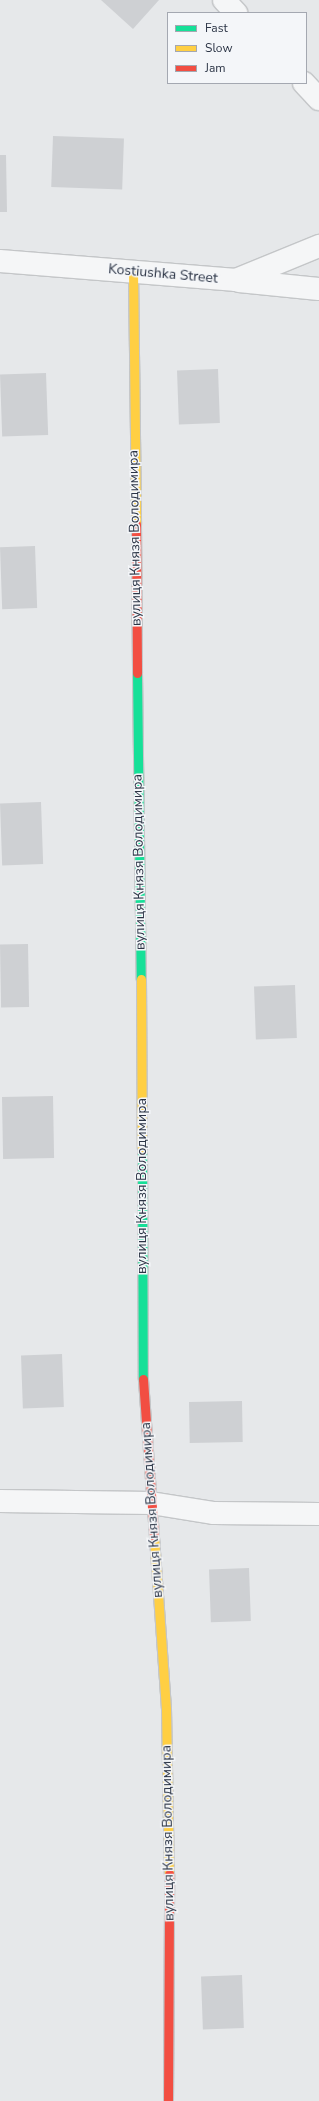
<!DOCTYPE html>
<meta charset="utf-8">
<style>
body{margin:0}
#map{position:relative;width:319px;height:2101px;overflow:hidden;background:#e6e8ea;font-family:"Nunito Sans",sans-serif}
div>[style]{position:absolute}
[style*='--x']{left:calc(var(--x)*1px);top:calc(var(--y)*1px);width:calc(var(--w)*1px);rotate:calc(var(--a)*1deg)}
.building>*{inset:0;background:#ced0d3;transform-origin:0 0}
.roads{filter:drop-shadow(1px 0 #c4c6c8) drop-shadow(-1px 0 #c4c6c8) drop-shadow(0 1px #c4c6c8) drop-shadow(0 -1px #c4c6c8)}
.street>*{height:22px;margin:-11px;padding:0 11px;transform-origin:11px;border-radius:11px;background:#f5f6f7}
.fast>*{height:9px;margin:-4.5px;padding:0 4.5px;transform-origin:4.5px;border-radius:4.5px;background:#16e098}
.slow>*{height:9px;margin:-4.5px;padding:0 4.5px;transform-origin:4.5px;border-radius:4.5px;background:#ffcf43}
.jam>*{height:9px;margin:-4.5px;padding:0 4.5px;transform-origin:4.5px;border-radius:4.5px;background:#f24e42}
span{translate:-50% -50%;white-space:nowrap;text-align:center;line-height:1.15;-webkit-text-stroke:3px #f4f6f9;paint-order:stroke}
.street-label{font-size:14px;color:#2b3445}
.legend{position:absolute;left:167px;top:12px;width:140px;height:72px;box-sizing:border-box;background:#f4f6f9;border:1px solid #a4a8b1;margin:0;padding:5px 7px;list-style:none;font-size:12px;color:#2b3445}
.legend li{display:flex;align-items:center;gap:8px;height:20px}
.legend b{width:20px;border:1px solid #a4a8b1}
</style>
<div id="map">
<div class="building">
<div style="clip-path:polygon(101px 0,159px 0,133px 29px)"></div>
<div style="left:53px;top:136px;width:71px;height:51px;rotate:2deg"></div>
<div style="clip-path:polygon(0 155px,6px 155px,7px 212px,0 212px)"></div>
<div style="left:218px;top:369px;width:54px;height:41px;rotate:88deg"></div>
<div style="left:46px;top:373px;width:62px;height:46px;rotate:88deg"></div>
<div style="left:35px;top:546px;width:62px;height:35px;rotate:88deg"></div>
<div style="left:41px;top:802px;width:62px;height:41px;rotate:88deg"></div>
<div style="left:28px;top:944px;width:63px;height:28px;rotate:89deg"></div>
<div style="left:295px;top:985px;width:53px;height:41px;rotate:88deg"></div>
<div style="left:53px;top:1096px;width:62px;height:51px;rotate:89deg"></div>
<div style="left:62px;top:1354px;width:53px;height:41px;rotate:88deg"></div>
<div style="left:242px;top:1401px;width:41px;height:53px;rotate:89deg"></div>
<div style="left:249px;top:1568px;width:53px;height:40px;rotate:88deg"></div>
<div style="left:242px;top:1975px;width:53px;height:41px;rotate:88deg"></div>
</div>
<div class="roads">
<div class="street">
<div style="--x:224;--y:0;--w:18;--a:47"></div>
<div style="--x:304;--y:83;--w:22;--a:47"></div>
<div style="--x:0;--y:261;--w:237;--a:4.6"></div>
<div style="--x:236;--y:280;--w:90;--a:-22.3"></div>
<div style="--x:239;--y:281;--w:80;--a:5.7"></div>
<div style="--x:0;--y:1501;--w:151;--a:0.8"></div>
<div style="--x:151;--y:1503;--w:64;--a:9"></div>
<div style="--x:214;--y:1513;--w:105;--a:0.5"></div>
</div>
<div class="fast">
<div style="--x:137;--y:673;--w:306;--a:89.3"></div>
<div style="--x:142;--y:1148;--w:231;--a:89.8"></div>
</div>
<div class="slow">
<div style="--x:133;--y:271;--w:253;--a:89.3"></div>
<div style="--x:141;--y:979;--w:169;--a:89.7"></div>
<div style="--x:154;--y:1537;--w:172;--a:86"></div>
<div style="--x:166;--y:1709;--w:165;--a:89"></div>
</div>
<div class="jam">
<div style="--x:136;--y:524;--w:149;--a:89.6"></div>
<div style="--x:143;--y:1379;--w:158;--a:86"></div>
<div style="--x:168;--y:2101;--w:227;--a:-89.7"></div>
</div>
</div>
<div class="street-label">
<span style="left:163px;top:274px;rotate:5deg">Kostiushka Street</span>
<span style="left:135px;top:538px;rotate:-91deg">вулиця Князя Володимира</span>
<span style="left:139px;top:862px;rotate:-91deg">вулиця Князя Володимира</span>
<span style="left:142px;top:1186px;rotate:-90deg">вулиця Князя Володимира</span>
<span style="left:152px;top:1510px;rotate:-94deg">вулиця Князя Володимира</span>
<span style="left:168px;top:1833px;rotate:-91deg">вулиця Князя Володимира</span>
</div>
<ul class="legend">
<li><b style="height:5px;background:#16e098"></b>Fast</li>
<li><b style="height:5px;background:#ffcf43"></b>Slow</li>
<li><b style="height:5px;background:#f24e42"></b>Jam</li>
</ul>
</div>
